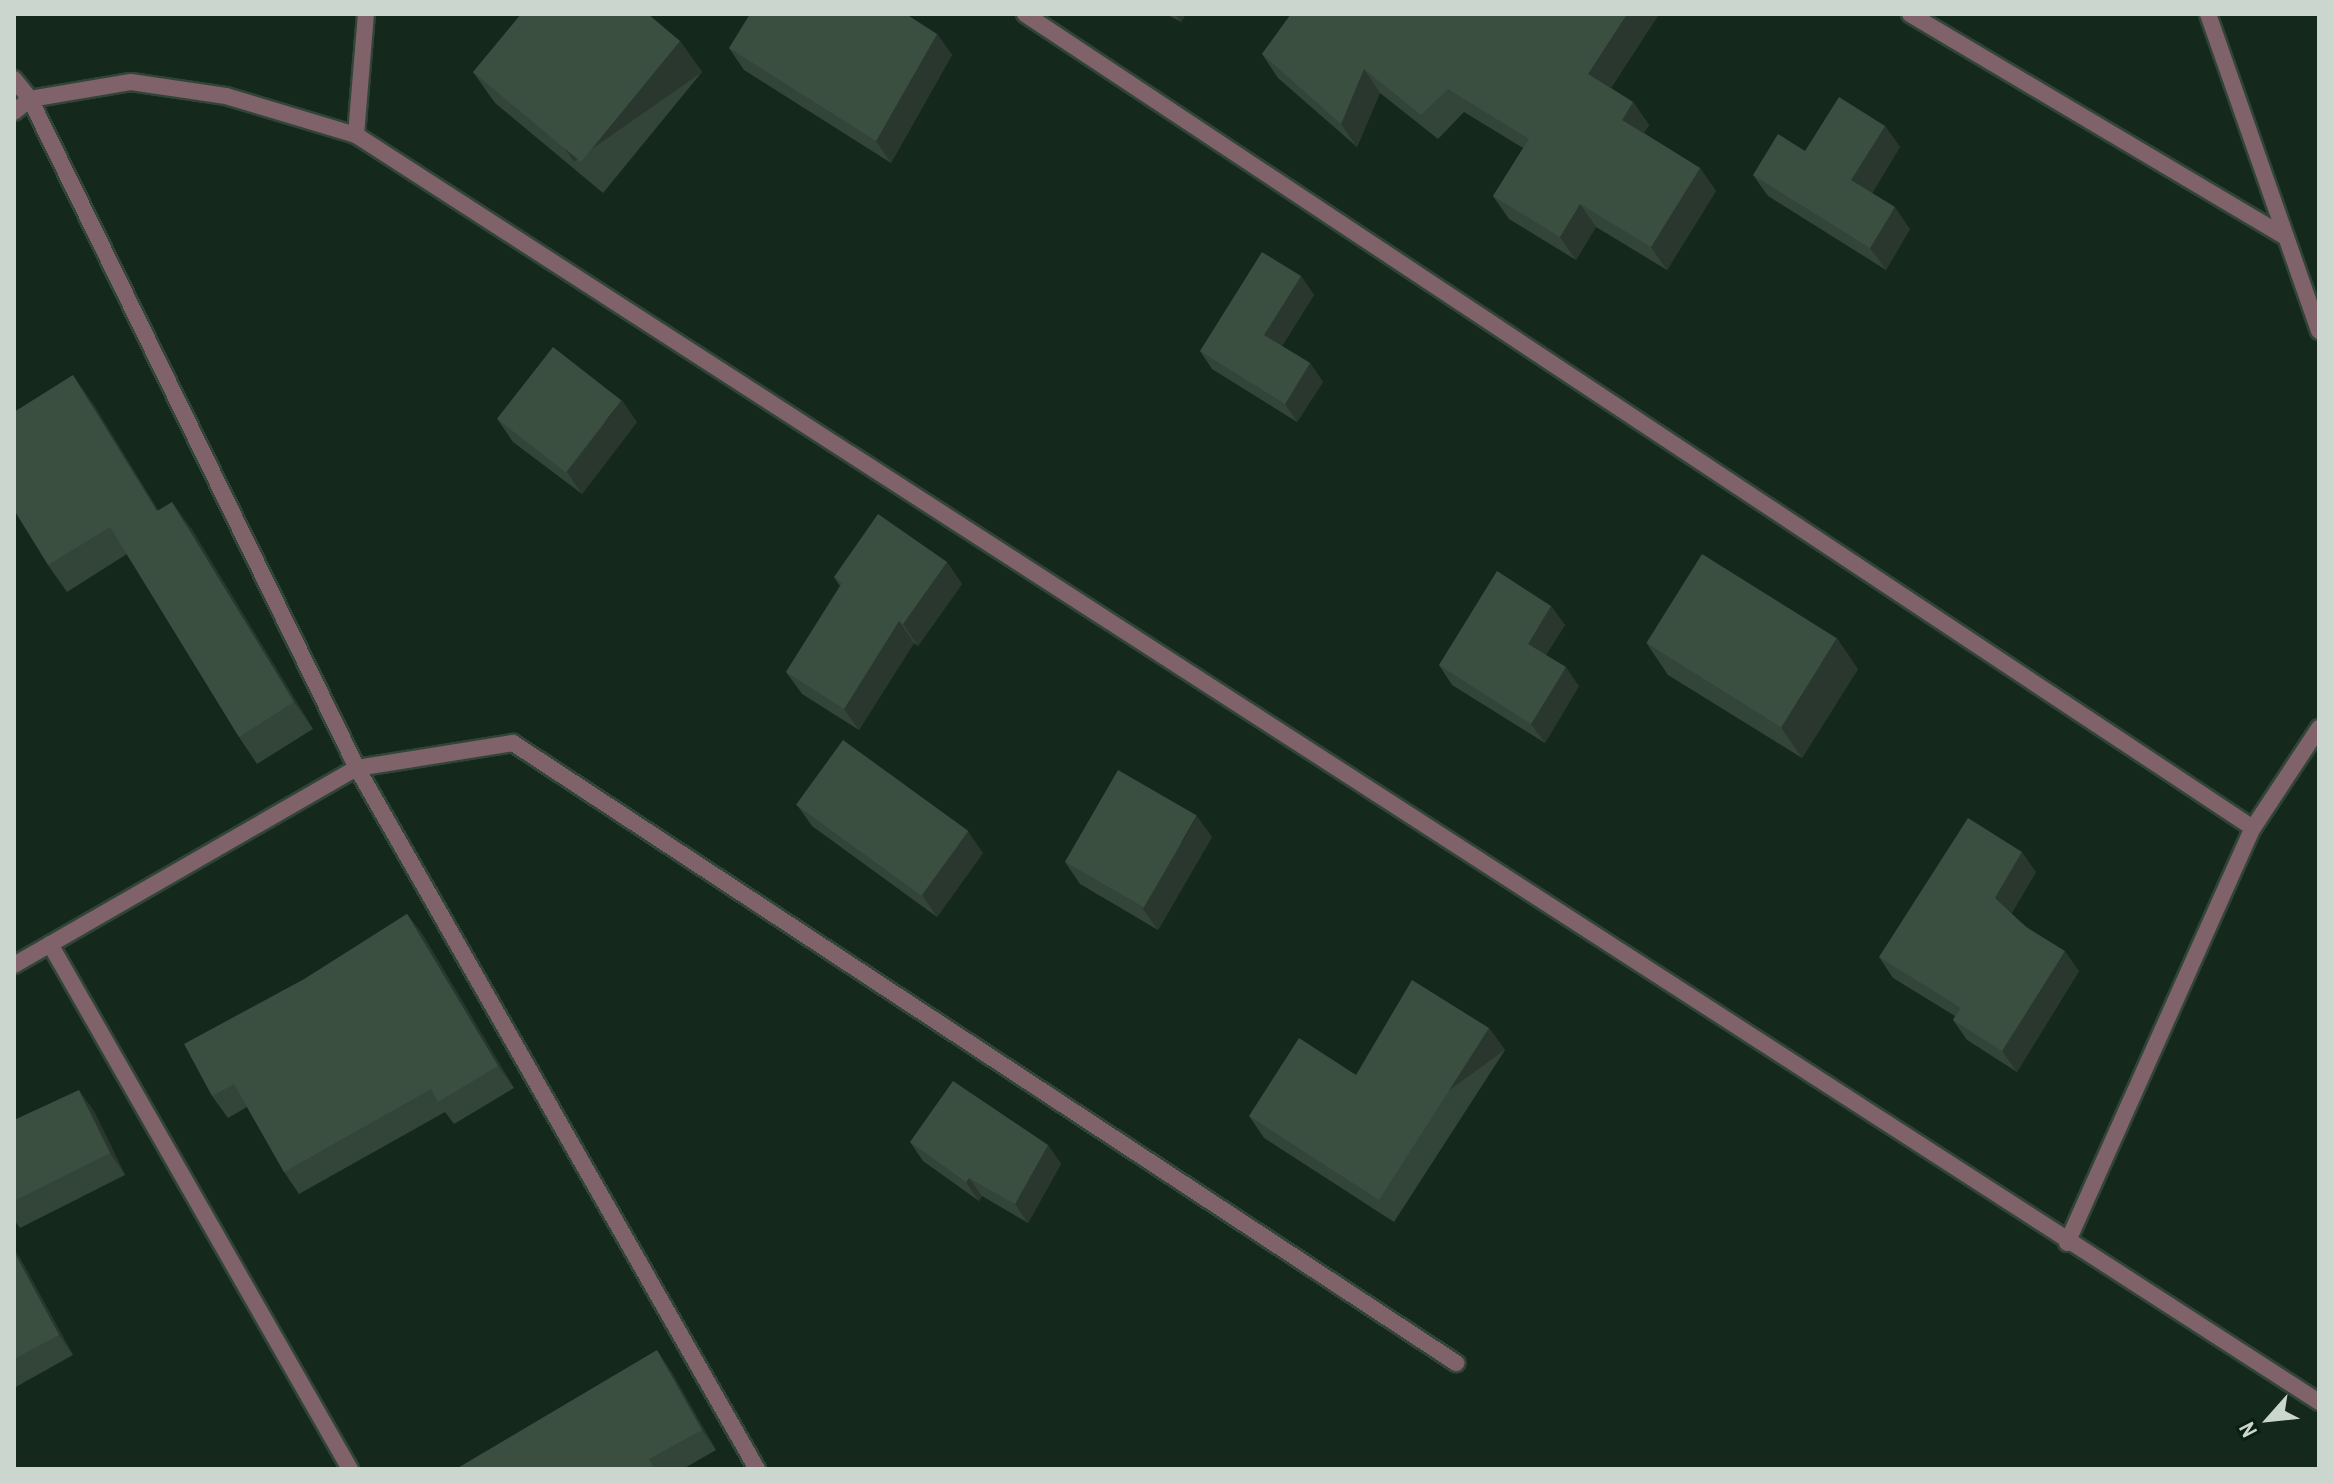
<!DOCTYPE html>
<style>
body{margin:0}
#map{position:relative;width:2333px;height:1483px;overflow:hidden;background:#14281b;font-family:"Archivo Narrow",sans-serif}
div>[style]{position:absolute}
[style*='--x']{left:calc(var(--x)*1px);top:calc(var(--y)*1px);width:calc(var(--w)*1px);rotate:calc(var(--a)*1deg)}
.roads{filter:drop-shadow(2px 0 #314438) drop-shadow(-2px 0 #314438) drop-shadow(0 2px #314438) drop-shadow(0 -2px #314438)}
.minor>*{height:16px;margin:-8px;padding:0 8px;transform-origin:8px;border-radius:8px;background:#7f626a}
.wall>*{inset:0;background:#334438}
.shaded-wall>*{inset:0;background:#29372e;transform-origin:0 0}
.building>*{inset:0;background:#3b4f41;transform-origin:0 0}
span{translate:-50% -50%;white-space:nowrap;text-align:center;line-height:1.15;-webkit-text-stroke:6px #0b1e12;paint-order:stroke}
.frame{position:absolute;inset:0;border:16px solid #cbd7ce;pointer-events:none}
.north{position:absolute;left:2229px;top:1379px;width:80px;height:80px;-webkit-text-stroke:6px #0b1e12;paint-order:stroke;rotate:243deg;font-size:22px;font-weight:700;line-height:32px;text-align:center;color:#cbd7ce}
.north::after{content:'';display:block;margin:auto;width:28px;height:36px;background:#cbd7ce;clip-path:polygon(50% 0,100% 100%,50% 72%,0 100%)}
</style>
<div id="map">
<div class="roads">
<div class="minor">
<div style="--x:1025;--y:14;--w:1473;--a:33.54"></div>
<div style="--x:1910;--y:14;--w:437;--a:30.7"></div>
<div style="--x:2208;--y:14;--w:336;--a:70.7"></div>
<div style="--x:14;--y:79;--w:26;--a:51"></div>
<div style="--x:30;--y:99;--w:745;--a:63.95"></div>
<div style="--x:357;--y:768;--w:807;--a:60.29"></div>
<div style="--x:14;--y:112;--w:21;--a:-39"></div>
<div style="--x:30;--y:99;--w:102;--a:-9.6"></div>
<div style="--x:131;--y:82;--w:96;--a:8.4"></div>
<div style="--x:226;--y:96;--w:136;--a:16.7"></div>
<div style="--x:356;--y:135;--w:2336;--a:32.84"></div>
<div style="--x:356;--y:135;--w:121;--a:-85.3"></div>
<div style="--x:50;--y:944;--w:605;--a:60.26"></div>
<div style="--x:14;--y:965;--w:396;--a:-29.9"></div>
<div style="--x:357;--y:768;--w:158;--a:-9.1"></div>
<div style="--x:513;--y:743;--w:1129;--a:33.32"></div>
<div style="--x:2067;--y:1243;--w:455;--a:-65.9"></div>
<div style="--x:2253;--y:828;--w:120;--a:-56.6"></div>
</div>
</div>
<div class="wall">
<div style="clip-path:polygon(1166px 14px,1186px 14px,1181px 22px)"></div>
<div style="clip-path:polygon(1291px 14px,1659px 14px,1611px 88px,1633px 102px,1649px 125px,1644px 133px,1700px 168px,1716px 191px,1667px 270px,1596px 227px,1576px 260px,1509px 219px,1493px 196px,1523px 148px,1464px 112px,1438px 139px,1380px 93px,1357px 147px,1278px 78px,1262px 54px)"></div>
<div style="clip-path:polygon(937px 34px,952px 55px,891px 163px,744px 70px,729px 48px)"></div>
<div style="clip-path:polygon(680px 41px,702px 72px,603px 193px,495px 103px,473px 72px)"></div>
<div style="clip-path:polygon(1885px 126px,1900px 147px,1872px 193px,1910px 229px,1886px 270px,1768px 196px,1753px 175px,1805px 151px)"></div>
<div style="clip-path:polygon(1301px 276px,1314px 295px,1282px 346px,1310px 363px,1323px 382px,1297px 422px,1212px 369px,1200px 351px)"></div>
<div style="clip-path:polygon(92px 402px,158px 510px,191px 528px,313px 729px,257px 764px,239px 737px,127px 554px,67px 592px,48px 565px)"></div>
<div style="clip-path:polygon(498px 420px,637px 422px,582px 494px,513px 442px)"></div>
<div style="clip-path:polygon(947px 562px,962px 584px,918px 646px,914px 643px,859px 730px,802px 694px,786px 672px,840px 586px,834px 577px)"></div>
<div style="clip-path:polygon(1551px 606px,1565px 625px,1546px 655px,1579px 686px,1545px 743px,1452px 685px,1439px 665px)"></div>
<div style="clip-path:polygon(1647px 644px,1858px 669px,1802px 758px,1668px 675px)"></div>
<div style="clip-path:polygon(797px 805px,983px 853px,937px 917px,812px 826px)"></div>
<div style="clip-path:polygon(1212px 837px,1158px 930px,1080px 884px,1065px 862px)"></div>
<div style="clip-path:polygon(2036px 872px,2011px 914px,2079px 971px,2017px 1072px,1967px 1040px,1953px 1020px,1955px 1016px,1893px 978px,1879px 957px)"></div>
<div style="clip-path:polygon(407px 914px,423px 935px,514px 1088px,454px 1124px,445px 1112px,299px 1194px,284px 1172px,247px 1107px,228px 1118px,212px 1096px,306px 978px)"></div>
<div style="clip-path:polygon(1489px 1028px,1505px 1050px,1394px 1222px,1264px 1138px,1249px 1116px,1356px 1075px)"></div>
<div style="clip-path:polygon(94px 1111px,125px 1175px,20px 1228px,14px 1220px,14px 1120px)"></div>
<div style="clip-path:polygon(910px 1142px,1048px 1145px,1061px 1164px,1028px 1223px,982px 1196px,979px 1201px,923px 1161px)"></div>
<div style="clip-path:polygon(14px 1249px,20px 1258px,73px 1355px,14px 1388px)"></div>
<div style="clip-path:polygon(671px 1371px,716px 1450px,683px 1469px,456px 1469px)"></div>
</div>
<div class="shaded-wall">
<div style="clip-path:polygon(1175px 14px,1186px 14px,1181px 22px)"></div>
<div style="clip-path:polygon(1627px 14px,1659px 14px,1605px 97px,1588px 74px)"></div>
<div style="clip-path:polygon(937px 34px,952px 55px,891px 163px,876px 141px)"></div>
<div style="left:680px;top:41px;width:38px;height:156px;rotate:55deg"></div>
<div style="clip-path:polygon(1364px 69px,1380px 93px,1357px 147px,1341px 124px)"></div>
<div style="clip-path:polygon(1633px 102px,1649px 125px,1638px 143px,1622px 120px)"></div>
<div style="clip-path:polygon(1885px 126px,1900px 147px,1867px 202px,1851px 180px)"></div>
<div style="clip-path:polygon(1700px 168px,1716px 191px,1667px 270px,1651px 247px)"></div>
<div style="clip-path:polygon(1580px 204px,1596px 227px,1576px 260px,1560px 237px)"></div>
<div style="clip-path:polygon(1895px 207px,1910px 229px,1886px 270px,1870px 248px)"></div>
<div style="clip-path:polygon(1301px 276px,1314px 295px,1277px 354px,1264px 335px)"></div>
<div style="clip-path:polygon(1310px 363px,1323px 382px,1297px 422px,1285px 404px)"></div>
<div style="clip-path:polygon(73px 375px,92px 402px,175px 538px,157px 511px)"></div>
<div style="clip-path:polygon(622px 400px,637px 422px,582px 494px,567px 472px)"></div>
<div style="clip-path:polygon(172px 502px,191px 528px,313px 729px,294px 702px)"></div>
<div style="clip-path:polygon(947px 562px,962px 584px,918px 646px,903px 624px)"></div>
<div style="clip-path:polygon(1551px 606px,1565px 625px,1541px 663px,1528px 644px)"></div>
<div style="clip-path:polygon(899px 621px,914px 643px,859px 730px,844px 709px)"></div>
<div style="clip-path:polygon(1837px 638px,1858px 669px,1802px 758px,1781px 727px)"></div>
<div style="clip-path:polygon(1566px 667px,1579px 686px,1545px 743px,1531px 724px)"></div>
<div style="clip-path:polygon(1197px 816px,1212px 837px,1158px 930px,1143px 909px)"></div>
<div style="clip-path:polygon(968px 831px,983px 853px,937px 917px,922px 895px)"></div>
<div style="clip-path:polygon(2022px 852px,2036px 872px,2009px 918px,1995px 898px)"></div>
<div style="clip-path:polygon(407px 914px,423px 935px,514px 1088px,498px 1066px)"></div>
<div style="clip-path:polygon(2065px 951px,2079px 971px,2017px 1072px,2002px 1051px)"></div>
<div style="left:1489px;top:1028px;width:27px;height:204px;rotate:54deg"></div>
<div style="clip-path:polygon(79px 1090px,94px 1111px,125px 1175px,110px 1153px)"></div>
<div style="clip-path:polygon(1048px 1145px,1061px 1164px,1028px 1223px,1015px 1204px)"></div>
<div style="clip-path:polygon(969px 1178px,982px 1196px,979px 1201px,966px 1182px)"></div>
<div style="clip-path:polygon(14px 1249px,20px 1258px,73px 1355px,59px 1335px,14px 1252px)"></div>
<div style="clip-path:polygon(657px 1350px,671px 1371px,716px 1450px,702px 1430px)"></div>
</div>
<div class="building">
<div style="clip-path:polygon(521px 14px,648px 14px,680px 41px,581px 162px,473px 72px)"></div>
<div style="clip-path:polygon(750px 14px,906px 14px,937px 34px,876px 141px,729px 48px)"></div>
<div style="clip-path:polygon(1291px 14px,1627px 14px,1588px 74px,1633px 102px,1622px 120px,1700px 168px,1651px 247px,1580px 204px,1560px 237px,1493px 196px,1529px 139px,1448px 89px,1421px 115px,1364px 69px,1341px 124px,1262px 54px)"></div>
<div style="clip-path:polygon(1839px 97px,1885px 126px,1851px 180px,1895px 207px,1870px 248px,1753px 175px,1778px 134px,1805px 151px)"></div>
<div style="clip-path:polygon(1262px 252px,1301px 276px,1264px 335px,1310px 363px,1285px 404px,1200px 351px)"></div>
<div style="left:553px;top:347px;width:87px;height:91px;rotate:38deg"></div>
<div style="clip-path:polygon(73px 375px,157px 511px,172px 502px,294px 702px,239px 737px,110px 527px,48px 565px,14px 510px,14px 412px)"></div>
<div style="clip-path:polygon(878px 514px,947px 562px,903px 624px,899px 621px,844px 709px,786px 672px,842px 583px,834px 577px)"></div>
<div style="left:1702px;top:554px;width:159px;height:105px;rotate:32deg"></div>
<div style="clip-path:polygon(1497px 571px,1551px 606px,1528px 644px,1566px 667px,1531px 724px,1439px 665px)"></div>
<div style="left:843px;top:740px;width:155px;height:80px;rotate:36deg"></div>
<div style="left:1118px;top:770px;width:91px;height:106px;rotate:30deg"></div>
<div style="clip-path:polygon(1968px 818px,2022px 852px,1995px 898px,2026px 927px,2065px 951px,2002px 1051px,1953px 1020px,1961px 1008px,1879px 957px)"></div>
<div style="clip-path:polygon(407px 914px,498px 1066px,438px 1102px,431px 1089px,284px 1172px,234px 1084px,212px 1096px,184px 1044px,306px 978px)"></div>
<div style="clip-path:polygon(1412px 980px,1489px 1028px,1379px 1200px,1249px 1116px,1299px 1038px,1356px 1075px)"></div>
<div style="clip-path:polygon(953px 1081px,1048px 1145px,1015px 1204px,969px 1178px,966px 1182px,910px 1142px)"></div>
<div style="clip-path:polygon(79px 1090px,110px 1153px,14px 1201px,14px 1120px)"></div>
<div style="clip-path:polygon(14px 1252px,59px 1335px,14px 1359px)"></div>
<div style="clip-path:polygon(657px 1350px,702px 1430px,649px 1459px,654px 1469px,456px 1469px)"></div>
</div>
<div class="frame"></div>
<div class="north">N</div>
</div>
